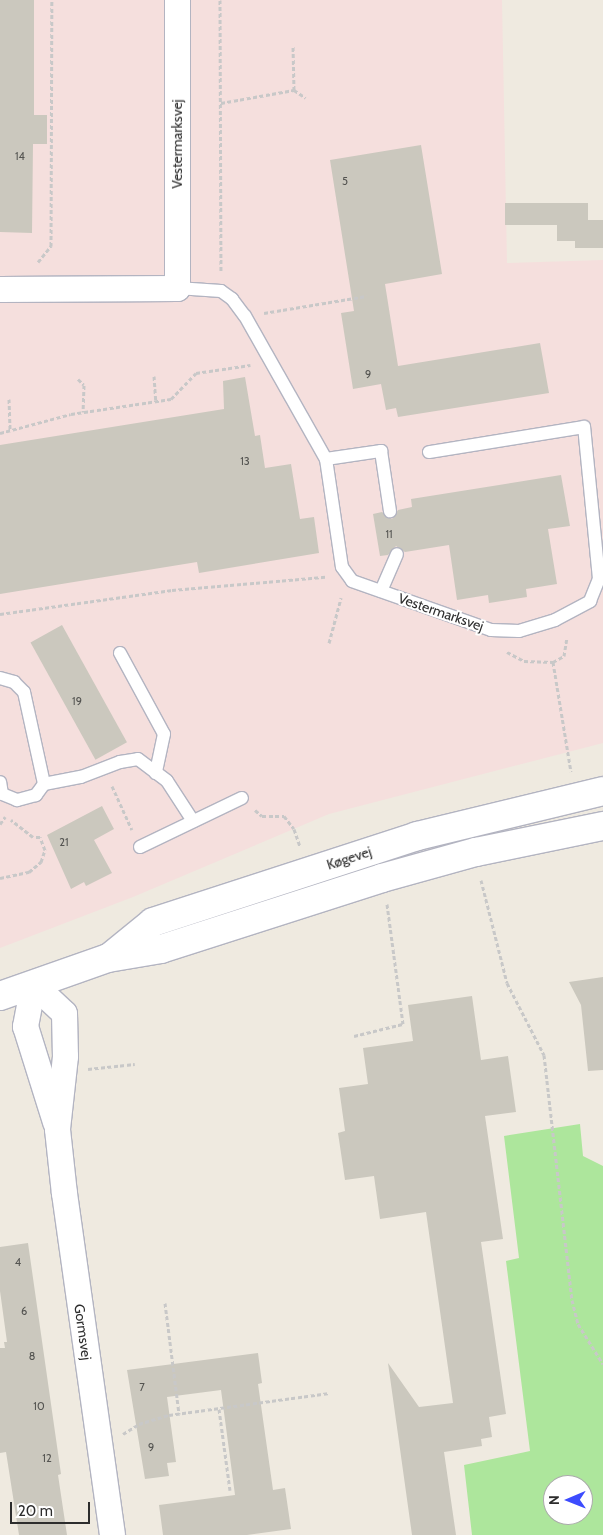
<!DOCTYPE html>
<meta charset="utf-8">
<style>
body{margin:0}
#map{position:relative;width:603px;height:1535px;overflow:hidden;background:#efeae0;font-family:Cabin,sans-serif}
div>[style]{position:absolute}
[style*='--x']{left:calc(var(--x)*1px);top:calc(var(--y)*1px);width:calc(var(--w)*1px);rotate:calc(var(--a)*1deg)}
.medical>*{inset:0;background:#f5dfdd}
.green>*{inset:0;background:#ade69c}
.building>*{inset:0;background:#cbc8be;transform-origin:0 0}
.path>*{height:3px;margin-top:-1.5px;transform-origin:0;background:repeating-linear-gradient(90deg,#c8c8c8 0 4px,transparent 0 6.5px)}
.roads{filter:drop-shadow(1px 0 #b3b4c1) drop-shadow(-1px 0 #b3b4c1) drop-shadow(0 1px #b3b4c1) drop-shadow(0 -1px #b3b4c1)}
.service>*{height:12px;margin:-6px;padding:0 6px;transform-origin:6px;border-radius:6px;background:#fff}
.minor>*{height:25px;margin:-12.5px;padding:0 12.5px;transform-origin:12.5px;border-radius:12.5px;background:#fff}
.tertiary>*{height:28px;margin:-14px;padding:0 14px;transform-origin:14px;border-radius:14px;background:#fff}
span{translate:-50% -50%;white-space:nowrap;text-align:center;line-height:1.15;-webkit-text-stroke:4px #fff;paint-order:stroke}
.number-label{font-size:11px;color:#545451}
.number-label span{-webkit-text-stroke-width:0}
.street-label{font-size:14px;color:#2d2d2d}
.north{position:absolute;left:543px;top:1475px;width:50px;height:50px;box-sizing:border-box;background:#fff;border:1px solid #ababab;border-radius:50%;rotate:269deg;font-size:14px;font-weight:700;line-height:20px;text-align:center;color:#2d2d2d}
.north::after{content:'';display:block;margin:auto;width:18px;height:22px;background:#3d4cfe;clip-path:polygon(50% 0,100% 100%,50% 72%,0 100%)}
.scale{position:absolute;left:10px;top:1502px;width:80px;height:22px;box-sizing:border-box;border:2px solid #2d2d2d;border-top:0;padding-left:6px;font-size:15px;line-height:18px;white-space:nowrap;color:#2d2d2d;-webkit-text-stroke:4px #fff;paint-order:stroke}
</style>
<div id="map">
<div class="medical">
<div style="clip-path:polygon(0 0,502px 0,507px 263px,603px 260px,603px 743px,329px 814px,133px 897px,0 948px)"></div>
</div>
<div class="green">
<div style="clip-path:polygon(evenodd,580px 1124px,583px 1156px,603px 1166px,603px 1535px,472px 1535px,464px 1465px,530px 1451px,506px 1261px,519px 1258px,504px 1136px,580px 1124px,553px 1485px,583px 1485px,583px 1515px,553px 1515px,553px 1485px)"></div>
</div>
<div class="building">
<div style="clip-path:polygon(0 0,34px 0,34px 115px,47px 115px,47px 144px,33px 144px,32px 233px,0 232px)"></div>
<div style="clip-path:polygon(421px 145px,442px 274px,385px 284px,398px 366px,540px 343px,549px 393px,398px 417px,396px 408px,386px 410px,381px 384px,353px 389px,341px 313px,354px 311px,330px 160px)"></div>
<div style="clip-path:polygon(505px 203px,588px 203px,588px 220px,603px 220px,603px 248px,575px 248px,575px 241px,557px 241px,557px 225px,505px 225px)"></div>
<div style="clip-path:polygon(245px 377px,255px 436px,260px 435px,265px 468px,291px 464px,300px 519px,314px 517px,319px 553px,199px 573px,197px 562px,0 594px,0 445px,224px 409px,223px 381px)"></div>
<div style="clip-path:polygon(561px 475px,570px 526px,548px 529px,557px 584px,526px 589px,527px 597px,489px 603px,488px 595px,457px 600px,449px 545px,405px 552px,396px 546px,388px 555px,380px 556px,373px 514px,382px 512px,392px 519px,398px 510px,412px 507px,411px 499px)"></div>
<div style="left:62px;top:625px;width:134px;height:36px;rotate:61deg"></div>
<div style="clip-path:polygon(102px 806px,114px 829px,94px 840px,112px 873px,86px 886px,84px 882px,71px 889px,47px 835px)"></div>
<div style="clip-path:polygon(603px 977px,603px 1070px,588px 1071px,581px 1005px,569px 982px)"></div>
<div style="clip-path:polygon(472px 996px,481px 1060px,508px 1056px,516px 1112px,485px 1116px,503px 1239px,481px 1242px,506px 1414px,489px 1417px,492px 1437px,481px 1439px,482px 1446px,444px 1452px,456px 1535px,412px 1535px,388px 1363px,419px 1407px,453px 1403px,426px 1212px,380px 1219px,374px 1176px,345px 1180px,338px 1133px,345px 1131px,339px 1088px,368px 1084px,363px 1048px,413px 1041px,408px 1005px)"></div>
<div style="clip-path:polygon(28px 1243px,61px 1474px,58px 1475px,67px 1535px,19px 1535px,6px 1452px,0 1453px,0 1348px,5px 1348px,4px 1342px,7px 1342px,0 1291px,0 1247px)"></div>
<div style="clip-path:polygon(258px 1353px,262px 1383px,258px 1384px,273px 1490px,285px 1488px,291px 1529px,247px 1535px,163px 1535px,159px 1505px,235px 1495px,221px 1390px,167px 1397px,176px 1462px,167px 1463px,169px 1476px,145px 1479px,127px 1370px)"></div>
</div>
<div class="path">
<div style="--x:220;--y:0;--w:271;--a:89.8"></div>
<div style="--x:294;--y:90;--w:14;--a:34"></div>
<div style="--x:221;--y:103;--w:74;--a:-10.1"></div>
<div style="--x:294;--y:90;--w:44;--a:-91.3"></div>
<div style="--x:38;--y:262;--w:21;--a:-51"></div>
<div style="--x:51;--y:246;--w:246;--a:-89.8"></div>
<div style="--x:264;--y:313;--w:104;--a:-9.4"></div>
<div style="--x:154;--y:376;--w:26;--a:86"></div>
<div style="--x:78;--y:379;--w:8;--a:45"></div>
<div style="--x:84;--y:385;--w:27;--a:92"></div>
<div style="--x:9;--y:399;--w:32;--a:88"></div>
<div style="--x:0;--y:433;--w:73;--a:-15"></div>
<div style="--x:71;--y:414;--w:101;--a:-8.5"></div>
<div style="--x:171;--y:399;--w:36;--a:-46"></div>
<div style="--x:196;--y:373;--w:55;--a:-8.4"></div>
<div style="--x:0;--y:614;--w:174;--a:-7.9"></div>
<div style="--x:172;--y:590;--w:154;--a:-4.9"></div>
<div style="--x:329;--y:643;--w:47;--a:-75.1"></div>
<div style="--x:507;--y:652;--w:19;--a:28"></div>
<div style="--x:524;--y:661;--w:29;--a:2"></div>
<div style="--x:553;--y:662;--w:111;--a:80.7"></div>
<div style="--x:553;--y:662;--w:13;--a:-29"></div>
<div style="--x:564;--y:656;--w:19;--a:-81"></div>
<div style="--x:112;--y:786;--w:48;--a:65.6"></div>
<div style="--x:255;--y:810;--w:9;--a:41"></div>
<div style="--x:262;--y:816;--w:22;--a:0"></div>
<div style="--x:284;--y:816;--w:16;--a:52"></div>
<div style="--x:294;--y:829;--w:18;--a:71"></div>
<div style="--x:0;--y:824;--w:9;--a:-54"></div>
<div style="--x:0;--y:878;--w:30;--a:-12"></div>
<div style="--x:29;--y:872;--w:16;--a:-40"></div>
<div style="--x:41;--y:862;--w:13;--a:-72"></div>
<div style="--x:45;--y:850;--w:14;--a:-111"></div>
<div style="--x:40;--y:837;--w:7;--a:180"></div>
<div style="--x:33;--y:837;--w:28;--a:-142"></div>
<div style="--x:481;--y:880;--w:106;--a:75.8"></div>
<div style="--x:507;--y:983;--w:81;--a:62.8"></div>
<div style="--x:544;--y:1055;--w:247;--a:83.5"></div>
<div style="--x:572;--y:1300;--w:25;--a:76"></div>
<div style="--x:578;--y:1324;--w:47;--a:58"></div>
<div style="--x:354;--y:1036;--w:50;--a:-13.8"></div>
<div style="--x:403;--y:1024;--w:121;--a:-97.6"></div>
<div style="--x:88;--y:1069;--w:47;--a:-6.1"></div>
<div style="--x:165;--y:1303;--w:112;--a:82.8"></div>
<div style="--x:219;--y:1409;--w:82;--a:82.3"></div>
<div style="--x:123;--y:1434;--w:19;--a:-32"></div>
<div style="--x:139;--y:1424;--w:31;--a:-17"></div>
<div style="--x:169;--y:1415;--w:162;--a:-7.8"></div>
</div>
<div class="roads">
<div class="service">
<div style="--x:177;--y:288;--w:44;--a:3.9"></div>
<div style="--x:221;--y:291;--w:14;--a:36"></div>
<div style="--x:232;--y:299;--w:21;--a:53"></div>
<div style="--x:245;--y:316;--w:164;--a:60.5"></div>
<div style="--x:326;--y:459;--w:109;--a:81.6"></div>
<div style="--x:342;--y:567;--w:17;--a:54"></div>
<div style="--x:352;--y:581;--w:147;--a:19.4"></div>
<div style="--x:491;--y:630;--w:28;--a:2"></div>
<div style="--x:519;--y:631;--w:38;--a:-17"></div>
<div style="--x:555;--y:620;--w:40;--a:-28"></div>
<div style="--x:590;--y:601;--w:24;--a:-68"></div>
<div style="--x:599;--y:579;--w:153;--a:-95.6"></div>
<div style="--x:584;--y:427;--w:157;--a:170.8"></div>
<div style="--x:326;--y:459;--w:56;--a:-8.3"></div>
<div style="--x:381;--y:451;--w:61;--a:81.5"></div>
<div style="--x:381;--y:591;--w:40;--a:-66.6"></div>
<div style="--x:120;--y:653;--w:92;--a:61.5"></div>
<div style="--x:164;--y:734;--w:40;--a:102"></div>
<div style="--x:0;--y:678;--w:15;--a:16"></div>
<div style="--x:14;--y:682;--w:14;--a:45"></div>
<div style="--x:24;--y:692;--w:94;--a:77.7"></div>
<div style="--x:44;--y:784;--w:14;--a:126"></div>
<div style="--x:36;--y:795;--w:20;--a:165"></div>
<div style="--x:17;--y:800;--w:16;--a:-158"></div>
<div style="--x:2;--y:794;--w:12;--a:-99"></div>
<div style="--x:44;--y:784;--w:38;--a:-11"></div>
<div style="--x:81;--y:777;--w:42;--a:-21"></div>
<div style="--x:120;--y:762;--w:18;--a:-9"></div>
<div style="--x:138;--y:759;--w:36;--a:37"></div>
<div style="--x:167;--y:781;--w:48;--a:57"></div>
<div style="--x:140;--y:847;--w:113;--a:-25.7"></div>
</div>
<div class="minor">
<div style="--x:0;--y:289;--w:177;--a:-0.3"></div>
<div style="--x:177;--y:288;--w:288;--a:-90"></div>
<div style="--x:33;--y:984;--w:42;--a:43.1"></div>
<div style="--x:64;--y:1013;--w:43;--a:88.7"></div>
<div style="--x:65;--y:1056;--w:73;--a:96.3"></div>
<div style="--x:57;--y:1129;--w:64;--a:83.8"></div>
<div style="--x:64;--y:1193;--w:345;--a:82"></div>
<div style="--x:33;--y:984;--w:43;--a:100.8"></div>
<div style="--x:25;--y:1026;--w:101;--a:72.6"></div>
</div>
<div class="tertiary">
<div style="--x:110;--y:957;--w:55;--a:-39.1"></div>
<div style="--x:153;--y:922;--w:278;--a:-18"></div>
<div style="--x:417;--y:836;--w:191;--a:-13.6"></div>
<div style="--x:0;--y:996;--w:114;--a:-19.4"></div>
<div style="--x:108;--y:958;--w:54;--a:-9.6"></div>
<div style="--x:161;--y:949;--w:232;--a:-17.8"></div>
<div style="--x:382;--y:878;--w:98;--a:-15.5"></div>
<div style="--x:476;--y:852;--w:130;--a:-11.6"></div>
</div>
</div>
<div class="number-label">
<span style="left:20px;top:156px">14</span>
<span style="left:345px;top:181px">5</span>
<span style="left:368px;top:374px">9</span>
<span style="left:245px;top:461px">13</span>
<span style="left:389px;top:534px">11</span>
<span style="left:77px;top:701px">19</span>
<span style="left:64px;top:842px">21</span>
<span style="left:18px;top:1262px">4</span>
<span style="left:24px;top:1311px">6</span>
<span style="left:32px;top:1356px">8</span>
<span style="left:142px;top:1387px">7</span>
<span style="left:39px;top:1406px">10</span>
<span style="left:151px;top:1447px">9</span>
<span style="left:47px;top:1458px">12</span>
</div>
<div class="street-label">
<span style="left:177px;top:144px;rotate:-90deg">Vestermarksvej</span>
<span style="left:441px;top:612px;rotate:19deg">Vestermarksvej</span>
<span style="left:349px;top:858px;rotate:-18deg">Køgevej</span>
<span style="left:83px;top:1332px;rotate:82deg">Gormsvej</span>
</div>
<div class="north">N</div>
<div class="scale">20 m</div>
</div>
